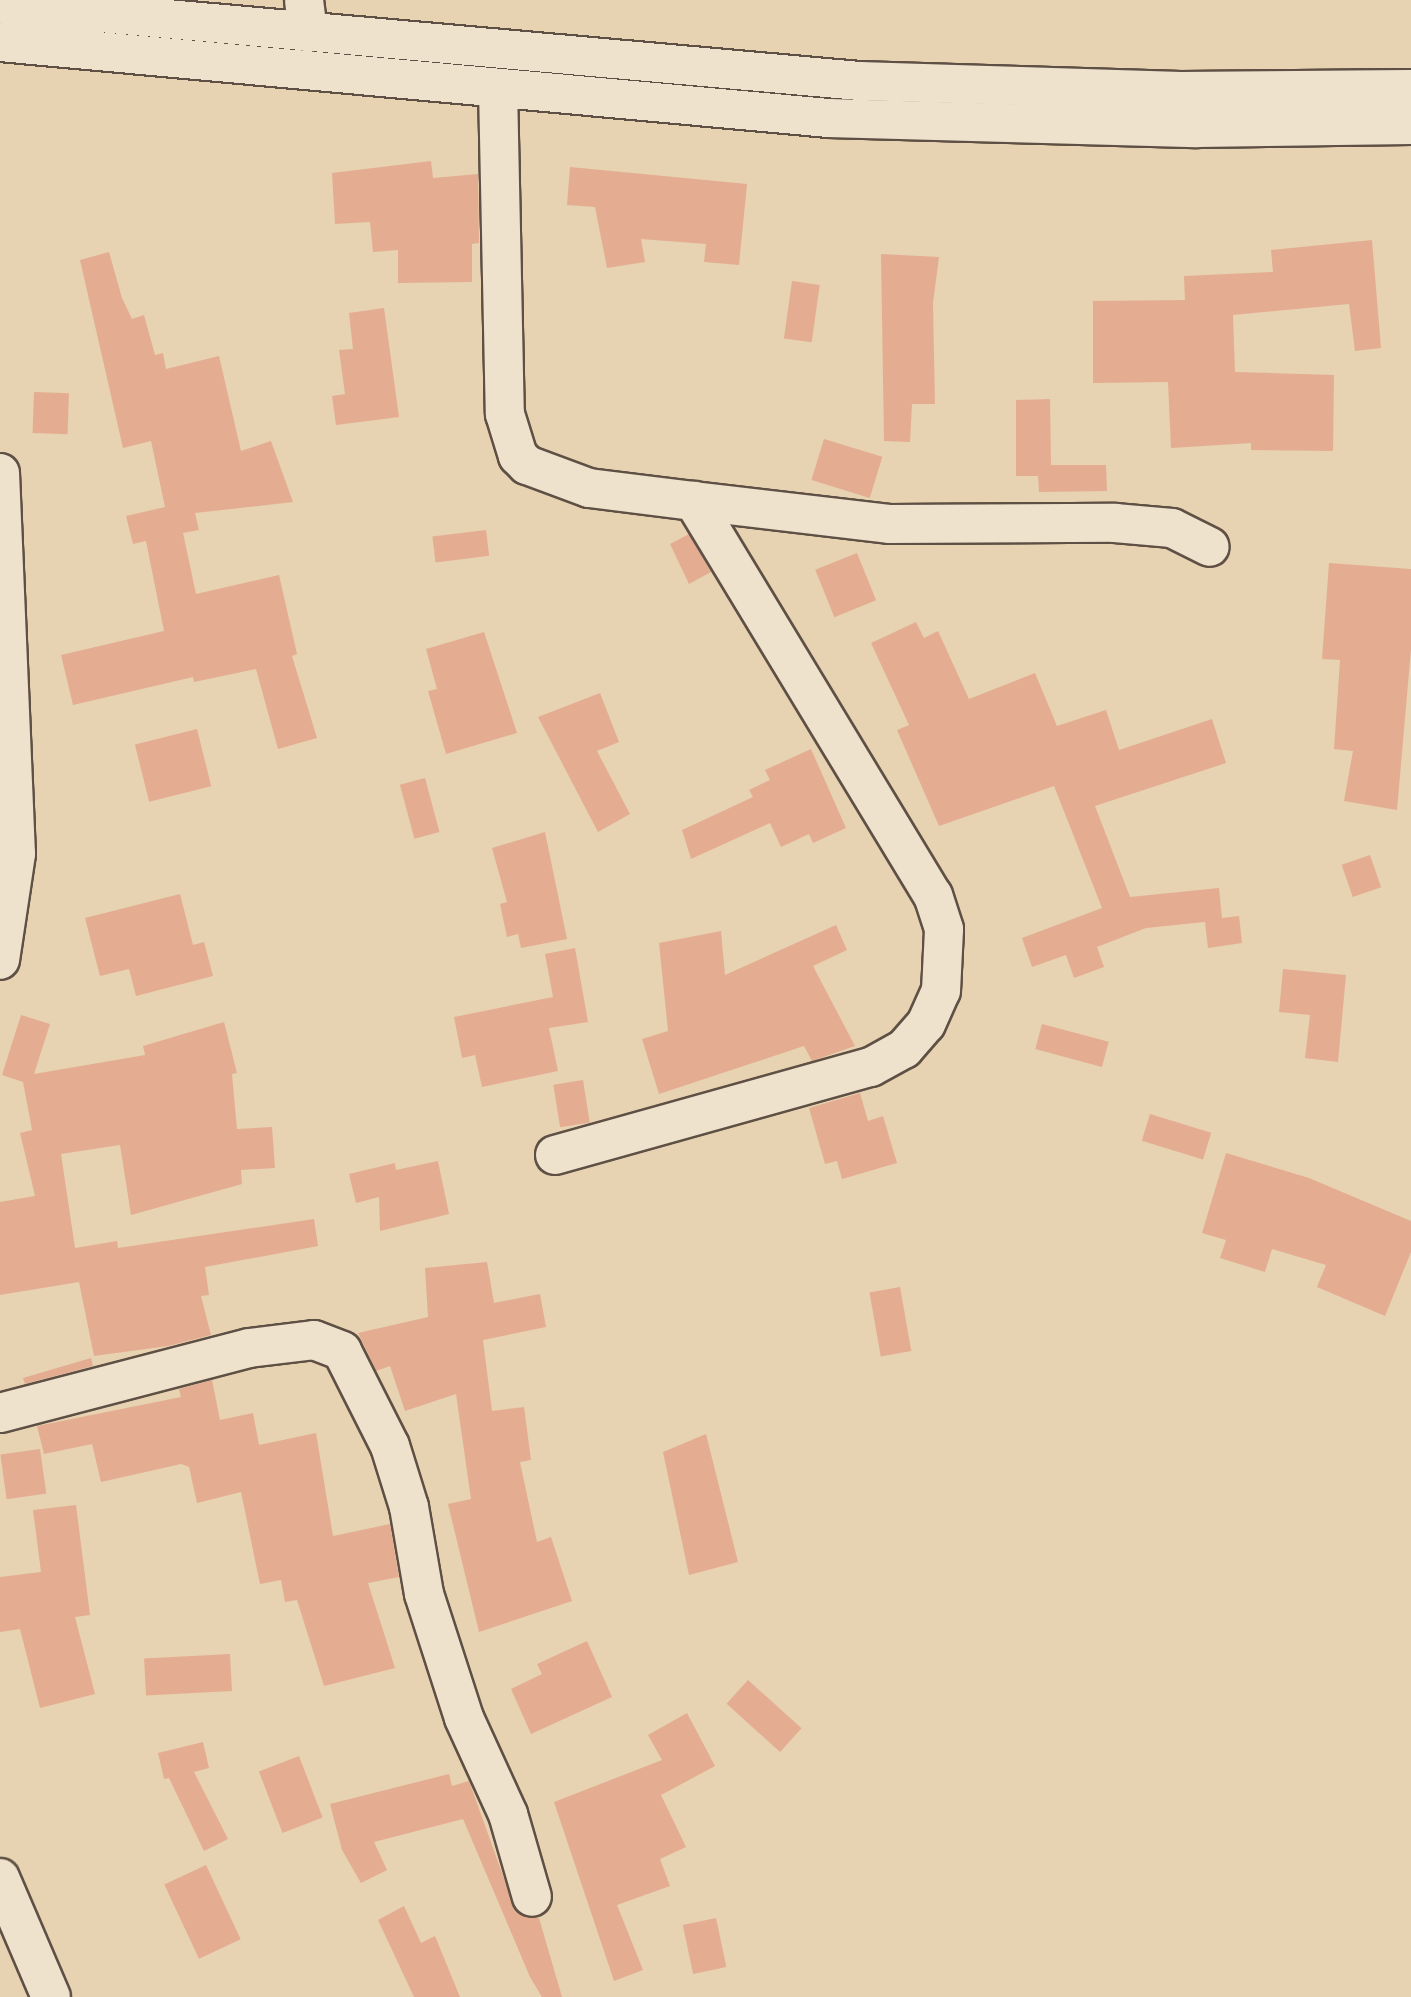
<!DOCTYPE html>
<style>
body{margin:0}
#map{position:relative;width:1411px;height:1997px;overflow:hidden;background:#e7d2b1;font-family:Alegreya,serif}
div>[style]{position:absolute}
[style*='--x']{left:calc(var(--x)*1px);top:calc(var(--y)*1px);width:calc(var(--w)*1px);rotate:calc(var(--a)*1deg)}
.building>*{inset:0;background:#e4ad92;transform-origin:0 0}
.roads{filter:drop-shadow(2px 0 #5e5044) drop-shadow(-2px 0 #5e5044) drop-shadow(0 2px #5e5044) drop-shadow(0 -2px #5e5044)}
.street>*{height:38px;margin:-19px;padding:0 19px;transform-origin:19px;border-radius:19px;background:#efe2cc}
.secondary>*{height:38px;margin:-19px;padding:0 19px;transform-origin:19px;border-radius:19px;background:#efe2cc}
span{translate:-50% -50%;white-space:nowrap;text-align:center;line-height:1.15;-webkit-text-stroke:6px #efe2cc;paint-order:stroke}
</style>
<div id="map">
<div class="building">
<div style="clip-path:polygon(431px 161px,433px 178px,478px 174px,479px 243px,472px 244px,472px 282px,398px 283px,398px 250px,373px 252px,370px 222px,335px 224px,332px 173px)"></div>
<div style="clip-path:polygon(570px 167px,747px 184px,739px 265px,704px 262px,706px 244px,641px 239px,645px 262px,607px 268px,595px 207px,567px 205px)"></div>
<div style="clip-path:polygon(1372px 240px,1381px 348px,1355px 351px,1349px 304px,1233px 315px,1235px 372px,1334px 375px,1333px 451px,1251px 450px,1251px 443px,1171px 448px,1168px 382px,1093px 383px,1093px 301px,1185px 300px,1184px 276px,1273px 272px,1271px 250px)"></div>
<div style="clip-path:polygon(109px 252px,122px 298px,132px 319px,144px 315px,155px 355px,163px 353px,166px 369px,219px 356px,241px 451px,271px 441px,293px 502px,195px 513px,199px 530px,183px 533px,196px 594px,279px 575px,297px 654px,292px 656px,317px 738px,278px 749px,256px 669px,194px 682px,193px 677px,73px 705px,61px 655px,164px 631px,146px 541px,133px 544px,126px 516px,165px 507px,151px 441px,123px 448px,80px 260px)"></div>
<div style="clip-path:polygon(881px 254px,939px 257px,933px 303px,935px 404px,912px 404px,910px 442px,884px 441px)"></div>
<div style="left:792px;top:281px;width:28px;height:58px;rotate:8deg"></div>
<div style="clip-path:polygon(384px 308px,399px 417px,336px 425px,332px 396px,345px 394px,339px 350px,353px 349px,349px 313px)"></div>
<div style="left:34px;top:392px;width:35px;height:41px;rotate:2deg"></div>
<div style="clip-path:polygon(1050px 399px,1051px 465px,1106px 465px,1107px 491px,1039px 492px,1038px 476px,1016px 476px,1016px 400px)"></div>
<div style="left:824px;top:439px;width:61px;height:43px;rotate:17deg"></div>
<div style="left:486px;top:530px;width:26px;height:54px;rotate:83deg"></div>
<div style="clip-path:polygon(689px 534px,711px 572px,689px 584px,670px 544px)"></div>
<div style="left:857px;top:553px;width:51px;height:45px;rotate:68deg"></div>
<div style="clip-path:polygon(1329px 563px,1411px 569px,1411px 649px,1397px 810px,1344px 801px,1353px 751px,1334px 749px,1340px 660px,1322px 659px)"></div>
<div style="clip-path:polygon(916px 622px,924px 638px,938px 631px,969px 699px,1035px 673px,1057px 726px,1106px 710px,1119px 750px,1212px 719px,1226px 763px,1095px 806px,1130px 897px,1219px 888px,1222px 918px,1239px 916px,1242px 943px,1208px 948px,1205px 922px,1146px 928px,1097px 947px,1104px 967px,1074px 978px,1066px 955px,1032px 967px,1022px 938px,1102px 908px,1054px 786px,939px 826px,897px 730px,909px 725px,871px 643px)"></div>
<div style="clip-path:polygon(484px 632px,517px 733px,446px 754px,428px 691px,437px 689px,426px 649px)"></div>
<div style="clip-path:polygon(600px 693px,619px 742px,597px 751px,630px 814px,598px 832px,538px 717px)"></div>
<div style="left:197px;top:729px;width:59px;height:64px;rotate:76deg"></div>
<div style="clip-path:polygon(811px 749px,846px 828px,813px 843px,809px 834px,781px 847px,770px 823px,691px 859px,682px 830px,753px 797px,749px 790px,770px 780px,765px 770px)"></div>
<div style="left:425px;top:778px;width:56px;height:26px;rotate:75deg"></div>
<div style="clip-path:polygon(545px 832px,567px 939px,521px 948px,518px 934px,507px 937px,500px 904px,507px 902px,492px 848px)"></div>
<div style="left:1370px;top:855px;width:34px;height:30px;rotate:71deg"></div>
<div style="clip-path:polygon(180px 894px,193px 945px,204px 942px,213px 976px,136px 996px,129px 969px,100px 976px,85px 918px)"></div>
<div style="clip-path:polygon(836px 925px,847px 950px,813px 966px,855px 1046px,812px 1061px,804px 1046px,659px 1094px,642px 1039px,668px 1031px,659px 943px,721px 931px,725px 975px)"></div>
<div style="clip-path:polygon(575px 948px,588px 1022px,549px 1028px,558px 1071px,482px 1087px,475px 1055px,462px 1058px,454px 1017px,553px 997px,545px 954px)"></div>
<div style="clip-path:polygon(1283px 969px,1346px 975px,1338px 1062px,1305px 1058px,1310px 1015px,1279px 1012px)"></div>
<div style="clip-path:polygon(21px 1015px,50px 1024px,34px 1074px,145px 1055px,143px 1046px,224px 1022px,237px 1073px,232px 1074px,237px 1129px,272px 1127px,275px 1168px,241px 1170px,242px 1184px,131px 1215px,120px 1145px,61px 1154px,75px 1248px,117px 1241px,118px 1248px,314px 1219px,318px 1246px,205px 1267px,209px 1295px,201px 1296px,211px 1335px,168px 1346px,94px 1356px,79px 1282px,0 1295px,0 1202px,35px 1196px,20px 1133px,32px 1130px,23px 1082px,2px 1075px)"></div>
<div style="left:1042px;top:1024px;width:69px;height:26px;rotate:15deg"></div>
<div style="left:583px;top:1080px;width:43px;height:30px;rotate:81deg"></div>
<div style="clip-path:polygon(860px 1093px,868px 1121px,883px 1116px,897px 1163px,842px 1179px,837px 1161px,825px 1164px,809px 1108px)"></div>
<div style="left:1150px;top:1114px;width:64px;height:28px;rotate:17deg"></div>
<div style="clip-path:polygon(1226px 1153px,1309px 1178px,1411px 1221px,1411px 1252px,1385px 1316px,1317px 1287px,1326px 1265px,1272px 1249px,1265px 1272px,1220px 1258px,1226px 1240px,1202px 1233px)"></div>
<div style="clip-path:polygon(438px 1161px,449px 1214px,380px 1231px,379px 1197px,356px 1203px,349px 1174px,395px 1163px,396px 1170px)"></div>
<div style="clip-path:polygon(487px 1262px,494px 1303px,540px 1294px,546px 1327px,483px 1340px,492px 1411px,524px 1407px,531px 1460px,520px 1462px,537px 1542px,551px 1537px,572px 1601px,479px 1632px,448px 1504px,471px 1499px,456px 1394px,405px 1411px,390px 1366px,376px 1371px,358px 1333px,428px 1317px,425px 1268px)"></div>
<div style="left:900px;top:1287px;width:65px;height:31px;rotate:80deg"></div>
<div style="clip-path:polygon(91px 1358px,93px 1366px,25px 1384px,23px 1378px)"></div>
<div style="clip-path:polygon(212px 1380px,220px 1420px,253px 1413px,259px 1445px,316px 1433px,333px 1536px,390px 1524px,399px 1577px,368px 1583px,395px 1668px,324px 1686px,297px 1600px,285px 1602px,281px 1580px,260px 1584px,241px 1492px,197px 1503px,189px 1467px,181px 1464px,101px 1482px,92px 1444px,44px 1454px,37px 1426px,181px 1397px,179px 1389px)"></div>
<div style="clip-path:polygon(706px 1434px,738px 1562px,689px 1575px,663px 1452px)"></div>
<div style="left:40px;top:1449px;width:45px;height:40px;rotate:82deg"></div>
<div style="clip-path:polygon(76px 1505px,90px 1615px,75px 1617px,95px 1694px,40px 1708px,20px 1629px,0 1632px,0 1577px,41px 1572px,33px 1510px)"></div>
<div style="clip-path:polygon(587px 1641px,612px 1697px,531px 1734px,511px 1689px,542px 1674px,537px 1664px)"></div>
<div style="left:230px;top:1654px;width:37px;height:86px;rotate:87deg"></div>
<div style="left:748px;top:1680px;width:72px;height:32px;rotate:42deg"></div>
<div style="clip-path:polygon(687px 1713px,715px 1766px,661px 1795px,686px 1847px,660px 1859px,670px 1886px,617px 1905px,643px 1970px,614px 1981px,554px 1802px,662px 1760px,648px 1735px)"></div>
<div style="clip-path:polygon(203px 1742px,209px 1768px,194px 1772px,228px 1839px,204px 1851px,169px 1778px,164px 1779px,158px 1753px)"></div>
<div style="left:299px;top:1756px;width:66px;height:43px;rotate:69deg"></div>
<div style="clip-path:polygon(449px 1774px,452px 1786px,469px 1781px,516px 1912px,539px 1918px,562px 1997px,542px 1997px,530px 1977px,463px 1819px,374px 1842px,387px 1870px,361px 1883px,342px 1850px,330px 1804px)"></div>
<div style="left:206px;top:1865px;width:82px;height:46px;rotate:65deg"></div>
<div style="clip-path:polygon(404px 1906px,421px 1943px,435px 1936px,460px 1997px,414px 1997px,378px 1920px)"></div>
<div style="left:716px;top:1918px;width:50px;height:34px;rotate:78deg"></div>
</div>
<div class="roads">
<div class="street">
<div style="--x:304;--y:0;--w:33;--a:83"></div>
<div style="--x:498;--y:88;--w:326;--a:88.8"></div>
<div style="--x:505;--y:414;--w:44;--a:72.8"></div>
<div style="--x:518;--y:456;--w:13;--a:45"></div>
<div style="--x:527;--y:465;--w:66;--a:20.4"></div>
<div style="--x:589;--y:488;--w:106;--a:7.1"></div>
<div style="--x:694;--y:501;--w:196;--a:6.7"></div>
<div style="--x:889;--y:524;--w:226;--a:-0.3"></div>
<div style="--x:1115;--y:523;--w:57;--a:5"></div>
<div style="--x:1172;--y:528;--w:42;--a:26.6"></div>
<div style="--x:0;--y:473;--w:381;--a:87.6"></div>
<div style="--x:16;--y:854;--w:107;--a:98.6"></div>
<div style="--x:555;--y:1155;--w:328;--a:-15.6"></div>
<div style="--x:871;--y:1067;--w:38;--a:-29"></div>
<div style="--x:904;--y:1049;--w:33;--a:-49"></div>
<div style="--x:926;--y:1024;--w:36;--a:-66"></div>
<div style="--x:941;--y:991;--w:62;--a:-87.2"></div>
<div style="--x:944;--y:929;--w:35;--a:-108"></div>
<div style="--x:933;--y:896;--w:462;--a:-121.2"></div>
<div style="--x:0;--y:1413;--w:257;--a:-14.6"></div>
<div style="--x:249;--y:1348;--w:65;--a:-7"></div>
<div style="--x:314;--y:1340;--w:30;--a:21"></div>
<div style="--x:342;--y:1351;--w:106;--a:63.2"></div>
<div style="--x:390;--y:1446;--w:64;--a:72.7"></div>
<div style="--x:409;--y:1507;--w:88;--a:80.2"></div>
<div style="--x:424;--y:1594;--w:130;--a:72.1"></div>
<div style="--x:464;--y:1718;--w:106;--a:65.4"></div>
<div style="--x:508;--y:1814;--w:86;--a:73.9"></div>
<div style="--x:0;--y:1878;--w:129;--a:66.8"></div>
</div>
<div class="secondary">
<div style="--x:0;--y:4;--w:862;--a:5.12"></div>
<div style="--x:859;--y:81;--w:322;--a:1.8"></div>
<div style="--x:1181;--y:91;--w:230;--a:-0.5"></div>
<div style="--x:0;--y:42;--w:831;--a:5.24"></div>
<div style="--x:828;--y:118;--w:369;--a:1.6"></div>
<div style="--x:1197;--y:128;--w:214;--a:-0.8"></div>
</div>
</div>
</div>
